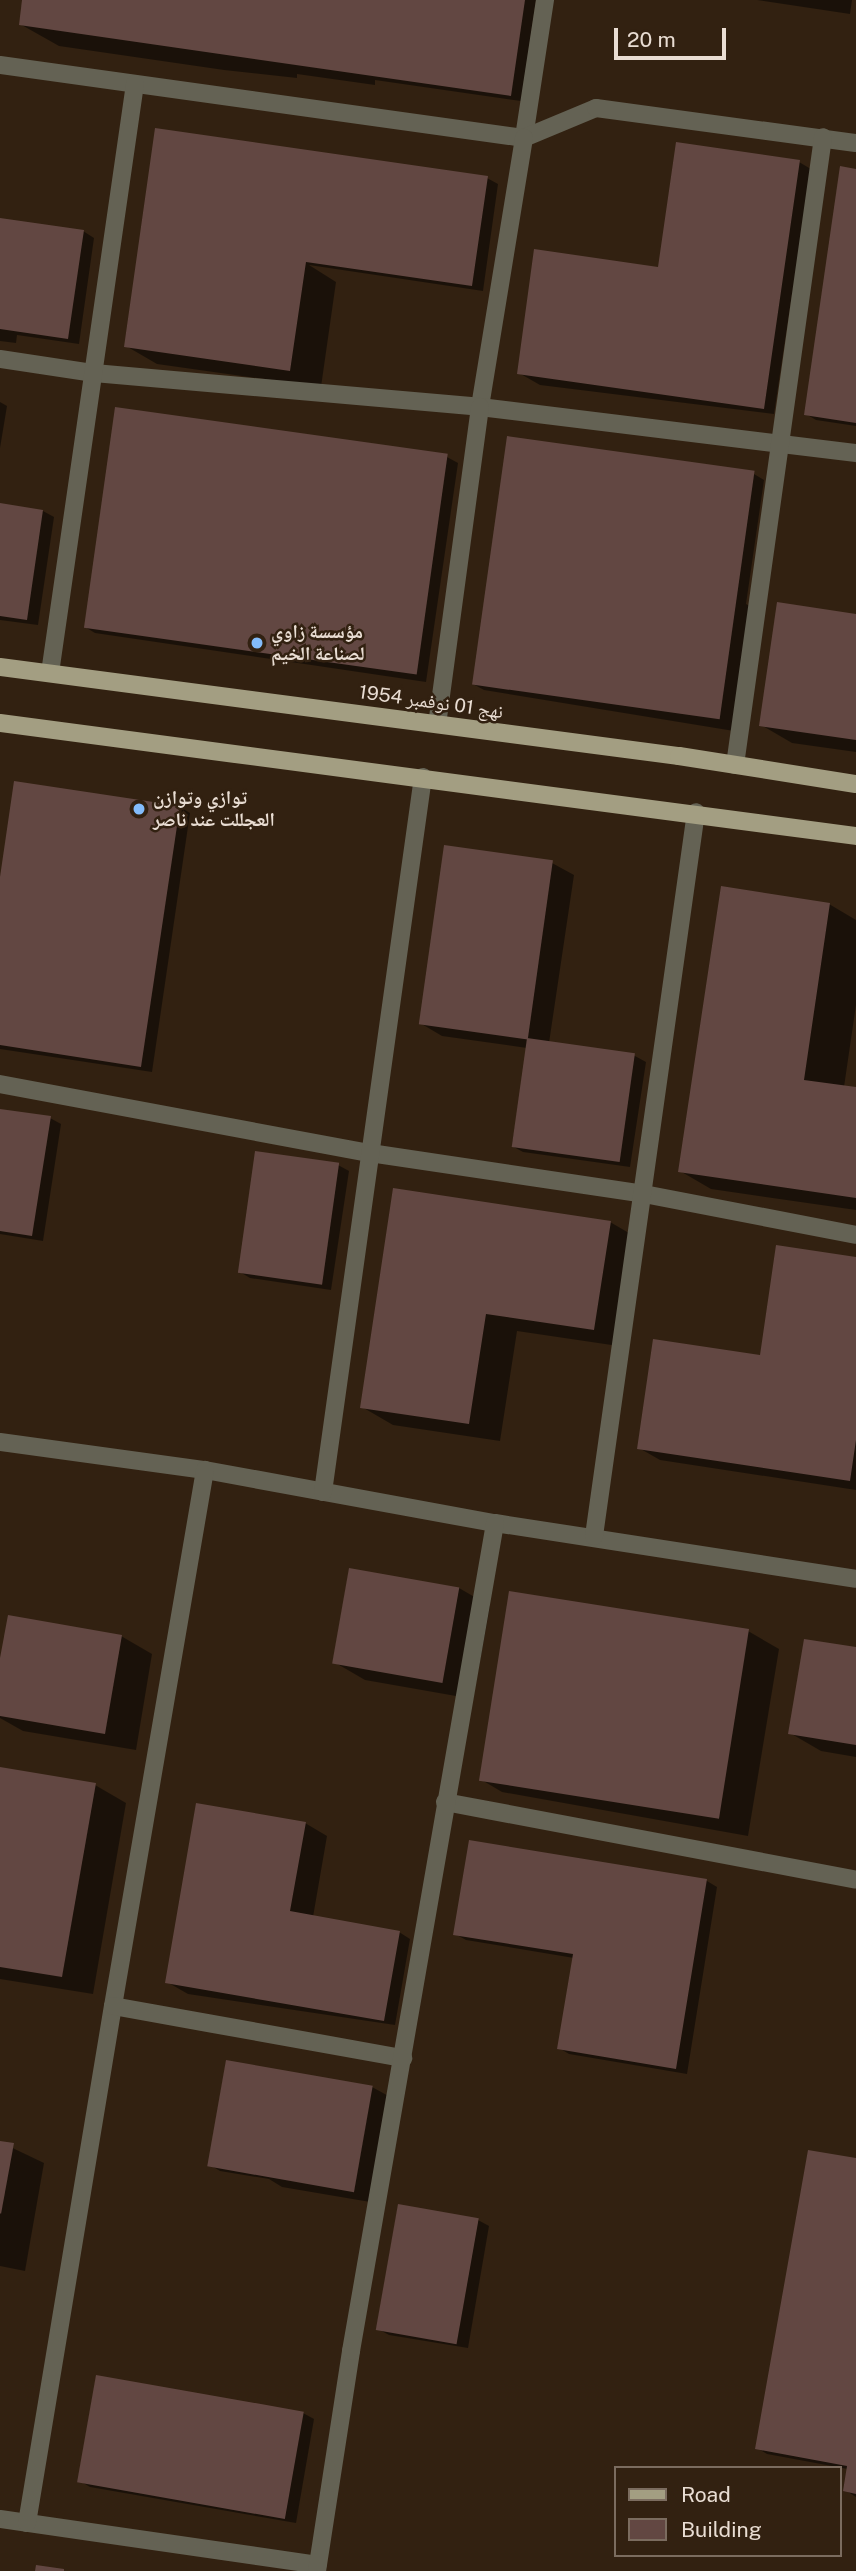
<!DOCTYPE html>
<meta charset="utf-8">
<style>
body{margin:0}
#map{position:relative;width:856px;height:2571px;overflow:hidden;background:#322111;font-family:"Public Sans","Noto Naskh Arabic",sans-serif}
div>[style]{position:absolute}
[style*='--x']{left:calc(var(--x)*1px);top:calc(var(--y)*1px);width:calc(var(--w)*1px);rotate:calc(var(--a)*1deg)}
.shadow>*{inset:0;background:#0007}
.building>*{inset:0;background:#624742;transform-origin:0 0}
.minor>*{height:18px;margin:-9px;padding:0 9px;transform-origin:9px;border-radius:9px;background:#646254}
.major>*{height:18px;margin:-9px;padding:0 9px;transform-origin:9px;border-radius:9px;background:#a39e82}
.dots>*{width:19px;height:19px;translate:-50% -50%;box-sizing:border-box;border:4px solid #322111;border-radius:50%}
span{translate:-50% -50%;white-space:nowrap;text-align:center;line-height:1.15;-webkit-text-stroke:5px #322111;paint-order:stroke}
.poi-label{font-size:19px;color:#e9ddd3;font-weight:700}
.left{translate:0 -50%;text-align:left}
.street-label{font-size:19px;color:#e9ddd3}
.legend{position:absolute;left:614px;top:2466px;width:228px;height:91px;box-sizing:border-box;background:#322111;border:2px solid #7b6c5f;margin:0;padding:9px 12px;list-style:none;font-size:21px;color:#e9ddd3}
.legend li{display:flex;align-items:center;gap:14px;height:35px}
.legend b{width:35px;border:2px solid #7b6c5f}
.scale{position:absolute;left:614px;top:28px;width:112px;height:32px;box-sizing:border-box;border:4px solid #e9ddd3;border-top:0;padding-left:9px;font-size:21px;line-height:24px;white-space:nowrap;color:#e9ddd3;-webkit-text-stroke:5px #322111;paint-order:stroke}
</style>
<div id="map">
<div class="shadow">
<div style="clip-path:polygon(24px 0,536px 0,521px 101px,375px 80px,375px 85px,297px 74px,297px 78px,224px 70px,59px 46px,20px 24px)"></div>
<div style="clip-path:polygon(757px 0,852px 0,850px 14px)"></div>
<div style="clip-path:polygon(157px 130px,487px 178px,498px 184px,483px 291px,309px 265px,336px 282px,321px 387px,157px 364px,126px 346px)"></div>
<div style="clip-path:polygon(799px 162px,821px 175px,803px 296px,792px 294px,774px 414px,540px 385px,519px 373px)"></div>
<div style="clip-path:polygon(856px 170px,856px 426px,816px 420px,806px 414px)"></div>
<div style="clip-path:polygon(0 219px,83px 231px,94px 238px,79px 344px,17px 335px,16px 343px,0 341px)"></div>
<div style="clip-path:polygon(0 402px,7px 406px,0 448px)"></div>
<div style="clip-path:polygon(447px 457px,458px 463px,426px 682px,95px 633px,85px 627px)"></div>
<div style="clip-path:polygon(754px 474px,764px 480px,746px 604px,757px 610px,740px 732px,484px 690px,473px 684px)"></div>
<div style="clip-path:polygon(0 505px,43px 511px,54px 517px,38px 625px,0 620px)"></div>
<div style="clip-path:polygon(856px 615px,856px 752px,792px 743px,761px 725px)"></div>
<div style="clip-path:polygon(16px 783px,180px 807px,190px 813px,152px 1072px,0 1049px,0 888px)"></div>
<div style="clip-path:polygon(552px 863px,574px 875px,549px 1043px,635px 1056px,646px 1062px,630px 1167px,523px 1152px,512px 1146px,527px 1048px,442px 1036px,420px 1023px)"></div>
<div style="clip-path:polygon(829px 904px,856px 920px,856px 1005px,844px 1087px,856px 1089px,856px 1210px,711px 1189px,680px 1171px)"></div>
<div style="clip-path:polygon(0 1110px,50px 1118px,61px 1124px,43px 1241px,0 1234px)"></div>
<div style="clip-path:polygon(338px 1165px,349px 1171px,331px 1290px,250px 1278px,240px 1272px)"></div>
<div style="clip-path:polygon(394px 1190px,610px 1222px,641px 1240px,625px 1347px,517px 1331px,500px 1441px,393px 1425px,362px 1407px)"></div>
<div style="clip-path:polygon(856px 1259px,856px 1490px,660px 1460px,639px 1448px,761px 1357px)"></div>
<div style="clip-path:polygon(459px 1588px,490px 1606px,473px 1699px,365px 1680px,334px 1662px)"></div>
<div style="clip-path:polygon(748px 1631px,779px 1649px,748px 1836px,502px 1792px,480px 1779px)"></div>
<div style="clip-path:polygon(121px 1636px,152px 1654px,136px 1750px,23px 1731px,0 1718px,0 1668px)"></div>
<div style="clip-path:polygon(856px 1649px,856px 1757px,821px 1751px,790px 1733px)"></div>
<div style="clip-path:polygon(0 1769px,95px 1785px,126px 1803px,93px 1994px,0 1979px)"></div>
<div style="clip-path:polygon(305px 1823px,327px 1836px,313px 1917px,399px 1932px,410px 1939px,395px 2025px,188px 1994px,167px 1982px)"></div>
<div style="clip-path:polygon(470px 1842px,707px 1881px,717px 1887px,687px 2074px,569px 2054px,559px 2048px,574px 1958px,466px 1940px,455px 1934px)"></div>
<div style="clip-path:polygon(372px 2087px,394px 2099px,376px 2203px,282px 2187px,269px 2179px,220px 2171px,210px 2165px)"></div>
<div style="clip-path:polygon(0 2142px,44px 2163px,25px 2271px,0 2266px)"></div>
<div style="clip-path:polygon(856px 2160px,856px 2497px,845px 2490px,848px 2469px,767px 2454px,757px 2448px)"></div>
<div style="clip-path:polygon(478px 2220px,489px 2226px,468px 2348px,389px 2335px,378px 2329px)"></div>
<div style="clip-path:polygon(303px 2413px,314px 2419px,296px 2523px,90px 2487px,80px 2481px)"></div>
</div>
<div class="building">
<div style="clip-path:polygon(22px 0,525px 0,511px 96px,19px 25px)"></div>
<div style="clip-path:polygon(155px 128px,488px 176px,472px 286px,306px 262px,290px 371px,124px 347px)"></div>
<div style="clip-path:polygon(676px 142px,800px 160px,764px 409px,517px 374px,534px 249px,658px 267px)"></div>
<div style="clip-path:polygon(840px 166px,856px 169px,856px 423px,804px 415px)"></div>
<div style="clip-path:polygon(0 218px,84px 230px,68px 339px,0 329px)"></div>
<div style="left:115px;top:407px;width:336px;height:223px;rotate:8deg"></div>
<div style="left:507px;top:436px;width:250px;height:251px;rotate:8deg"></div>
<div style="clip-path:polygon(0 503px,43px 510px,27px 620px,0 616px)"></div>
<div style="clip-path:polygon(777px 602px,856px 614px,856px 740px,759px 726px)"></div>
<div style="clip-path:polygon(14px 781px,180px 806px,141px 1067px,0 1045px,0 877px)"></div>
<div style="left:444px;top:845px;width:110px;height:181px;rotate:8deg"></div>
<div style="clip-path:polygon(721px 886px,830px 903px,804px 1080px,856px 1087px,856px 1198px,678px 1172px)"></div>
<div style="left:527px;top:1038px;width:109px;height:110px;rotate:8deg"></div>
<div style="clip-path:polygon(0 1109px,51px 1116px,32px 1236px,0 1231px)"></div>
<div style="left:255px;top:1151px;width:85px;height:123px;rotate:8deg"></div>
<div style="clip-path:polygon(393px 1188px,611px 1221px,594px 1330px,486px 1314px,469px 1424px,360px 1408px)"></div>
<div style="clip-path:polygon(776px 1245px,856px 1257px,856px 1440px,850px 1481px,637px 1449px,653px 1339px,760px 1355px)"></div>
<div style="left:349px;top:1568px;width:112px;height:97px;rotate:10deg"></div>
<div style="left:509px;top:1591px;width:243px;height:192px;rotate:9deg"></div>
<div style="clip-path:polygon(8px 1615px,122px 1635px,105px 1734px,0 1716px,0 1658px)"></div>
<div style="clip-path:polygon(804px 1639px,856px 1647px,856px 1745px,788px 1734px)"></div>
<div style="clip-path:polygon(0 1767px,96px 1783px,62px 1977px,0 1967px)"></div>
<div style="clip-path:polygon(196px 1803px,306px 1822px,290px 1911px,400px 1931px,384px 2021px,165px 1983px)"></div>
<div style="clip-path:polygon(469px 1840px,707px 1879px,676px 2069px,557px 2049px,573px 1954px,453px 1935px)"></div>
<div style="left:226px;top:2060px;width:149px;height:108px;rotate:10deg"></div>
<div style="clip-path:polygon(0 2141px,14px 2143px,1px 2214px,0 2213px)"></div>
<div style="clip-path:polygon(808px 2150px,856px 2158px,856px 2494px,843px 2491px,847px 2466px,755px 2449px)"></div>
<div style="left:398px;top:2204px;width:82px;height:128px;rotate:10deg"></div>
<div style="left:96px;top:2375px;width:211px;height:109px;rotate:10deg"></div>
<div style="clip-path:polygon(36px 2565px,64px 2569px,64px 2571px,35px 2571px)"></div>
</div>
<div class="minor">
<div style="--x:545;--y:0;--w:140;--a:98.7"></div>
<div style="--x:524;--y:138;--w:78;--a:-22.6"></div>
<div style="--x:596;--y:108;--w:262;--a:7.7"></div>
<div style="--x:0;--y:65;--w:529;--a:7.93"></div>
<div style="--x:524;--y:138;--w:273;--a:99.3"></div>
<div style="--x:480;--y:407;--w:379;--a:7"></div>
<div style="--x:0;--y:359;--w:95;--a:8.5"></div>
<div style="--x:94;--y:373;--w:387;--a:5"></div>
<div style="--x:480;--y:407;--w:320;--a:97.7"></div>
<div style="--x:50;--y:673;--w:595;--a:-81.79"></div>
<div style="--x:735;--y:765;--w:634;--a:-82.02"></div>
<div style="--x:0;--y:1084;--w:376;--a:10.6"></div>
<div style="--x:370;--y:1153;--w:277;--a:8.5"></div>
<div style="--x:644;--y:1194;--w:216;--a:10.9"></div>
<div style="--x:0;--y:1442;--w:207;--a:7.8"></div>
<div style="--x:205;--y:1470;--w:295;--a:10.4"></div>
<div style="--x:495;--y:1523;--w:365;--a:8.8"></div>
<div style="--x:323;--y:1492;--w:722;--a:-82.04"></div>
<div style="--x:594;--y:1536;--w:731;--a:-81.98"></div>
<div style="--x:445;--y:1802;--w:418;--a:10.7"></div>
<div style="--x:113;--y:2006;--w:544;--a:-80.26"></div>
<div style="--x:0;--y:2519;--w:321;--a:8.2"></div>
<div style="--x:27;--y:2523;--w:524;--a:-80.56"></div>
<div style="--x:113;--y:2006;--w:295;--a:10.2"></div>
<div style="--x:317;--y:2571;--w:223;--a:-81.2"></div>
<div style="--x:351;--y:2351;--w:840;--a:-80.13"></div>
</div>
<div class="major">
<div style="--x:0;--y:667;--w:685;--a:7.47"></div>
<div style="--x:679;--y:756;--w:179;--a:9"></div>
<div style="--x:0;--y:723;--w:863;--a:7.52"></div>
</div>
<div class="dots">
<div style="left:257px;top:643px;background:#83bcfb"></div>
<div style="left:139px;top:809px;background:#83bcfb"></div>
</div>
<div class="poi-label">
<span class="left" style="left:271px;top:643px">مؤسسة زاوي<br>لصناعة الخيم</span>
<span class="left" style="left:153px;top:809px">توازي وتوازن<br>العجللت عند ناصر</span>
</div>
<div class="street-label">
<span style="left:431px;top:702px;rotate:8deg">نهج 01 نوفمبر 1954</span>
</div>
<ul class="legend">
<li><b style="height:9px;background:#a39e82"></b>Road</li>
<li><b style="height:19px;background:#624742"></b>Building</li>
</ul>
<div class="scale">20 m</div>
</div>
